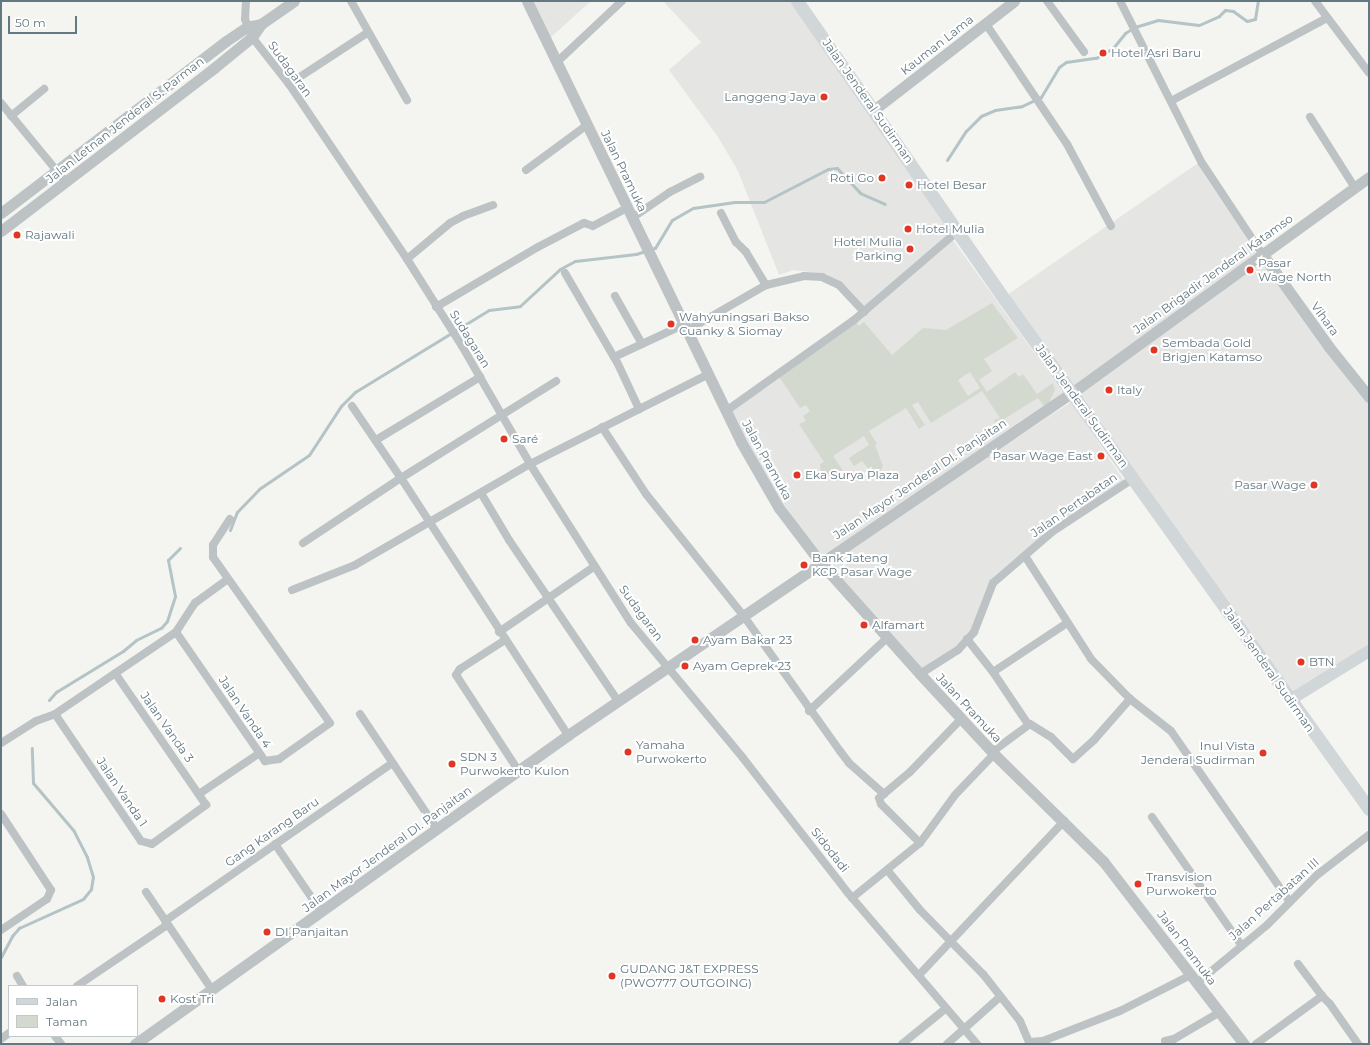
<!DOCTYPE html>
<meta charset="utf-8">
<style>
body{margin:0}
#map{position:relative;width:1370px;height:1045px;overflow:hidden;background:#f4f4f0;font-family:Montserrat,sans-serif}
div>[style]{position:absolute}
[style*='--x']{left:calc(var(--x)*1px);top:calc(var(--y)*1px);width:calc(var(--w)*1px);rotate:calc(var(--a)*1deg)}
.built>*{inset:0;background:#e5e5e4}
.green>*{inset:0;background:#d4d9cf}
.stream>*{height:3px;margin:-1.5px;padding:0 1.5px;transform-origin:1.5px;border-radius:1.5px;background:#b4c3c5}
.minor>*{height:8px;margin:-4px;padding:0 4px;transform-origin:4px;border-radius:4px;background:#bdc2c4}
.tertiary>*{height:11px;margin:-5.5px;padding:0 5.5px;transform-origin:5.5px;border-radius:5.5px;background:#bdc2c4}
.secondary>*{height:12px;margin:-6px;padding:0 6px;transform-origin:6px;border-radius:6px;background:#d1d6d9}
.primary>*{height:13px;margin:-6.5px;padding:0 6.5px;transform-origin:6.5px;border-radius:6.5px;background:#d1d6d9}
.dots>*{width:11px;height:11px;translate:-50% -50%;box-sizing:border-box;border:2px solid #fff;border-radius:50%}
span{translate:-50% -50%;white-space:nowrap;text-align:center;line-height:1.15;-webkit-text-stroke:4px #fff;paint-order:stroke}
.street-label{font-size:12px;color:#637881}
.poi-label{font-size:12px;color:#637881}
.left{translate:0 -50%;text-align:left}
.right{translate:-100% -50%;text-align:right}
.frame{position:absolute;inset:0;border:2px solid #637881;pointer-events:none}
.legend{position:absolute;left:8px;top:985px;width:130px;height:52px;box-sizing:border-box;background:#fff;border:1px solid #c1c9cd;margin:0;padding:5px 7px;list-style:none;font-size:12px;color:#637881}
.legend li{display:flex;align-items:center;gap:8px;height:20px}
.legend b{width:20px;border:1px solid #c1c9cd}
.scale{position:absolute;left:8px;top:16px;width:69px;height:18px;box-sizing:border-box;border:2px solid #637881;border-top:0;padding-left:5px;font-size:12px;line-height:14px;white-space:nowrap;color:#637881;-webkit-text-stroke:3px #fff;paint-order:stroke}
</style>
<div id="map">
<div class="built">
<div style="clip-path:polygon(529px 1px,591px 1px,549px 39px)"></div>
<div style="clip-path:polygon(663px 1px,798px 1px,960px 228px,950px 236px,1064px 394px,823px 560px,751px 457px,726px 411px,863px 312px,827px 274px,793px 270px,779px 275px,738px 171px,718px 137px,669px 70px,701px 42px)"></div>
<div style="clip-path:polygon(1201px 161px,1261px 262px,1369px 396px,1369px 649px,1292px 698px,1007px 295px)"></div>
<div style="clip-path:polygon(1071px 402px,1125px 482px,1052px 532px,993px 583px,975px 632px,958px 650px,921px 673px,823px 564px)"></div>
</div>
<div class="green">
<div style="clip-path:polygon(evenodd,992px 303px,1018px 338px,984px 359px,992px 371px,979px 380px,987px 392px,1015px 372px,1019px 377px,1023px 374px,1037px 394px,1053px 383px,1055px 390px,1049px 403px,1045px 407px,1038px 398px,996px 424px,994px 420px,1000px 418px,982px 391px,931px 423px,918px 402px,912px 405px,925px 425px,919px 429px,906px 408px,869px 431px,877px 444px,875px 445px,883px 466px,879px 473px,874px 476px,862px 461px,854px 466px,849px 458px,869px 445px,864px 436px,833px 456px,848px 478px,842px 482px,838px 475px,834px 478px,830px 473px,825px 476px,821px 474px,820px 464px,824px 462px,799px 424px,806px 421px,803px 416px,810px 411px,806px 405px,800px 408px,778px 375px,854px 320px,859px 326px,864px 322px,892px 355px,923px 328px,946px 330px,992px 303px,970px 372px,980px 388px,968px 396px,958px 380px,970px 372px)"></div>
</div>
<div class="stream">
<div style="--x:947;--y:160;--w:35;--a:-57"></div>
<div style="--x:966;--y:131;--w:21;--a:-45"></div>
<div style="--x:981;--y:116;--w:15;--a:-23"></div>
<div style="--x:995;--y:110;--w:27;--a:-8"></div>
<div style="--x:1022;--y:106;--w:21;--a:-25"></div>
<div style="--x:1041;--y:97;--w:35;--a:-59"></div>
<div style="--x:1059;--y:67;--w:9;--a:-36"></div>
<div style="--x:1066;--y:62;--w:30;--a:-8"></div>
<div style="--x:1096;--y:58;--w:20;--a:-30"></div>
<div style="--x:1113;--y:48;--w:19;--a:-51"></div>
<div style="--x:1125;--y:33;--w:12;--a:-31"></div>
<div style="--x:1135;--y:27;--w:24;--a:-17"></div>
<div style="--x:1158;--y:20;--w:41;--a:7"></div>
<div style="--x:1199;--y:25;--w:22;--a:-24"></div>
<div style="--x:1219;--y:16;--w:8;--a:-45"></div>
<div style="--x:1225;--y:10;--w:8;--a:7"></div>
<div style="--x:1233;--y:11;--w:17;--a:36"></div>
<div style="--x:1247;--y:21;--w:8;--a:-14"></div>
<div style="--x:1255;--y:19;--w:18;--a:-81"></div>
<div style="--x:230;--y:530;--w:19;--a:-69"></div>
<div style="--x:237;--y:512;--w:32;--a:-46"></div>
<div style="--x:259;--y:489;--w:60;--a:-34.2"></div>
<div style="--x:309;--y:455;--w:59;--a:-56.9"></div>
<div style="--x:341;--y:406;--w:20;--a:-45"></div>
<div style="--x:355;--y:392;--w:157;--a:-31.5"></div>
<div style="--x:489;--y:310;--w:31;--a:-7"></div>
<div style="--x:520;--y:306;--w:54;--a:-42.8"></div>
<div style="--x:560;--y:269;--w:17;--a:-28"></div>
<div style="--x:575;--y:261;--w:61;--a:-6.5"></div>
<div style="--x:636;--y:254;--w:20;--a:-18"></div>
<div style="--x:655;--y:248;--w:33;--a:-59"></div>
<div style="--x:672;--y:220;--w:24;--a:-30"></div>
<div style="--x:693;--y:208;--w:42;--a:-8.1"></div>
<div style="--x:735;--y:202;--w:29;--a:0"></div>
<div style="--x:764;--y:202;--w:72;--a:-27.3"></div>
<div style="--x:828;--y:169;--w:9;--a:-6"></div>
<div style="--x:837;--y:168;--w:34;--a:47"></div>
<div style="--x:860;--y:193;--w:27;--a:24"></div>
<div style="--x:49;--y:700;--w:11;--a:-49"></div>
<div style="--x:56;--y:692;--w:79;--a:-31.5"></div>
<div style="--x:123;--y:651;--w:17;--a:-40"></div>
<div style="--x:136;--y:640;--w:28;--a:-26"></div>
<div style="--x:161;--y:628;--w:9;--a:-49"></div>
<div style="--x:167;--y:621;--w:26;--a:-72"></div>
<div style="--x:175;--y:596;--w:37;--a:-101"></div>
<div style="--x:168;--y:560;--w:17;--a:-45"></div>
<div style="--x:1;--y:957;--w:24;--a:-62"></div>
<div style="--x:12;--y:936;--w:11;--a:-49"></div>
<div style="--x:19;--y:928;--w:70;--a:-24.4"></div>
<div style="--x:83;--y:899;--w:13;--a:-51"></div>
<div style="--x:91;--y:889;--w:12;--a:-81"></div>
<div style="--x:93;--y:877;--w:21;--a:-107"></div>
<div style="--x:87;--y:857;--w:29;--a:-117"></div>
<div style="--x:74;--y:831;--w:63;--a:-130.5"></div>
<div style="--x:33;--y:783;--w:35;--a:-92"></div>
</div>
<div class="minor">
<div style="--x:246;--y:1;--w:18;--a:93"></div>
<div style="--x:245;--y:19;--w:19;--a:69"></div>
<div style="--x:252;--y:37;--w:60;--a:51.8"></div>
<div style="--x:289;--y:84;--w:211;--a:56"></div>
<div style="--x:407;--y:259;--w:103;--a:57.7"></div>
<div style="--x:462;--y:346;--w:136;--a:60"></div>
<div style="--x:530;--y:464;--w:188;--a:57.6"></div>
<div style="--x:631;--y:623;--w:175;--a:50.3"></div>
<div style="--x:743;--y:758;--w:171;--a:52.1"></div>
<div style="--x:848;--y:893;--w:199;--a:49.5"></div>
<div style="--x:351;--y:1;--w:114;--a:60.5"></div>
<div style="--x:1047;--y:1;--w:63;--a:54"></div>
<div style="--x:1120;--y:1;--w:182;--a:63.2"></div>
<div style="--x:1202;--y:163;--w:110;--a:56.5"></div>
<div style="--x:1315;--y:1;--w:90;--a:53.1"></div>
<div style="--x:986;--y:24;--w:145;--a:56"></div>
<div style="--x:1067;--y:144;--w:93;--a:61.8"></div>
<div style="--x:557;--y:62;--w:89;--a:-43.2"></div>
<div style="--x:289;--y:84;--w:93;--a:-33.2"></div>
<div style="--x:1171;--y:101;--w:177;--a:-28"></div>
<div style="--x:1;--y:103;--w:102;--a:50.6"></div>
<div style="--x:11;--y:116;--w:43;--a:-39.3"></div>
<div style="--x:1310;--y:117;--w:84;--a:57.6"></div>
<div style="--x:526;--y:170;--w:76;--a:-36.4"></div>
<div style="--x:721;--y:213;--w:33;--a:63"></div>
<div style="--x:736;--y:242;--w:14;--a:45"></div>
<div style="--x:746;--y:252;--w:39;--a:59"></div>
<div style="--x:632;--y:218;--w:46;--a:-34.4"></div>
<div style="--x:670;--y:192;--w:34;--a:-27"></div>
<div style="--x:407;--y:259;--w:56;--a:-39.9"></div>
<div style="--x:450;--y:223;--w:15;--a:-28"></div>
<div style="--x:463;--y:216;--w:32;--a:-20"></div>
<div style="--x:565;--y:273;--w:105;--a:59.8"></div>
<div style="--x:618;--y:364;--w:50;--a:65"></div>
<div style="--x:615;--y:296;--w:55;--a:60.6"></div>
<div style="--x:436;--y:307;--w:118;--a:-30.5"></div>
<div style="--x:538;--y:247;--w:52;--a:-27.6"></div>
<div style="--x:584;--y:223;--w:9;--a:18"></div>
<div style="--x:593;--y:226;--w:40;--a:-28"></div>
<div style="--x:688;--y:330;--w:90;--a:-30"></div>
<div style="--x:766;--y:285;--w:39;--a:-13"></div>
<div style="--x:804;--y:276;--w:18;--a:3"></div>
<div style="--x:822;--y:277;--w:19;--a:25"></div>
<div style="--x:839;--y:285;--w:37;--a:47"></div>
<div style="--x:614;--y:357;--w:78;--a:-24.9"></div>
<div style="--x:352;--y:406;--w:87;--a:55.8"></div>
<div style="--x:401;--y:478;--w:306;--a:57"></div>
<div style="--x:726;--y:411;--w:157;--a:-35.4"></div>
<div style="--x:854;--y:320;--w:138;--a:-40.6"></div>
<div style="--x:602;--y:427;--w:80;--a:56.7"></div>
<div style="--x:646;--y:494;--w:155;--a:51.3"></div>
<div style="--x:743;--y:615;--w:167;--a:54.5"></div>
<div style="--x:840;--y:751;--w:15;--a:53"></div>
<div style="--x:849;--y:763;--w:47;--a:41.5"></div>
<div style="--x:376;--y:440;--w:122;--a:-31.2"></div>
<div style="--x:481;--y:493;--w:55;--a:59.2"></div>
<div style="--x:509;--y:540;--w:194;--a:55.9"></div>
<div style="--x:303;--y:543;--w:118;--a:-33.6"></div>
<div style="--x:401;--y:478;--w:183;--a:-32"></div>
<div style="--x:1025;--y:556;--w:122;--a:57.3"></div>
<div style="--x:1091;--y:659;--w:56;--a:45.7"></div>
<div style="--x:1130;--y:699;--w:52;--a:38"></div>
<div style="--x:1171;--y:731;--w:208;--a:55.2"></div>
<div style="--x:292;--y:590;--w:68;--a:-21.6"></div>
<div style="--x:355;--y:565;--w:202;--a:-30"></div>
<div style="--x:530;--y:464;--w:200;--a:-26.7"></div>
<div style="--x:176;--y:632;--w:157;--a:55.4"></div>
<div style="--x:265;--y:761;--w:14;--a:-8"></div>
<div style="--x:279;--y:759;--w:62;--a:-35.2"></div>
<div style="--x:330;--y:723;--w:203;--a:-125.2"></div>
<div style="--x:213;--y:557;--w:12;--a:-90"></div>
<div style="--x:213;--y:545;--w:31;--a:-57"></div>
<div style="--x:499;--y:632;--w:116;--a:-34.5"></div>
<div style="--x:967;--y:639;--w:42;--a:51.8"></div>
<div style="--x:993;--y:672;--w:63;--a:56.1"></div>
<div style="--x:505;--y:640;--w:54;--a:147.2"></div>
<div style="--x:460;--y:669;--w:7;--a:124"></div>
<div style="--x:456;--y:675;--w:113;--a:56.9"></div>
<div style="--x:993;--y:672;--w:89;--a:-33.5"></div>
<div style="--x:920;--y:674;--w:45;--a:-32.3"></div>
<div style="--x:958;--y:650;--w:24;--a:-48"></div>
<div style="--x:974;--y:632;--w:53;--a:-68.8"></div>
<div style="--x:993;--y:583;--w:78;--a:-40.8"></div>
<div style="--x:1052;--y:532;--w:98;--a:-33.4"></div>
<div style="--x:809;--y:711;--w:107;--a:-43.1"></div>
<div style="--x:55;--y:714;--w:153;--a:55.9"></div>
<div style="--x:141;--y:841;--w:11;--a:15"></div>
<div style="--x:152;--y:844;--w:67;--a:-35.8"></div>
<div style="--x:206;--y:805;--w:160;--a:-124.6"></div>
<div style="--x:360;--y:714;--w:138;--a:56.2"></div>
<div style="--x:1;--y:743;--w:41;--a:-32.2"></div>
<div style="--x:36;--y:721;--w:20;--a:-20"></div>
<div style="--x:55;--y:714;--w:146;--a:-34.1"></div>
<div style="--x:176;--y:632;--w:35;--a:-57"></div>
<div style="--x:195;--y:603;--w:39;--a:-36"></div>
<div style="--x:992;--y:752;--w:47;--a:-36.4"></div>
<div style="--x:1030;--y:724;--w:25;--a:32"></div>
<div style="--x:1051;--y:737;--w:31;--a:45"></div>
<div style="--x:1073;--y:759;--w:28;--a:-42"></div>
<div style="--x:1094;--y:740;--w:55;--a:-48.7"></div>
<div style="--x:199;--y:794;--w:71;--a:-34.1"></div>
<div style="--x:1;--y:814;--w:91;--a:56.7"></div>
<div style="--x:51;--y:890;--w:10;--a:114"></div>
<div style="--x:47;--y:899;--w:55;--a:146"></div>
<div style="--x:1152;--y:817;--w:157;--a:55.1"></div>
<div style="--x:920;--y:843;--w:55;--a:-135"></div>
<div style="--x:881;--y:804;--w:6;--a:-108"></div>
<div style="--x:879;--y:798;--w:40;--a:-40"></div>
<div style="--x:910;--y:772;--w:75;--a:-46.1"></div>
<div style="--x:275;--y:844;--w:83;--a:55.7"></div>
<div style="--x:888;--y:871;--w:50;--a:50.6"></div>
<div style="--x:920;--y:910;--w:90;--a:45.5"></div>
<div style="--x:983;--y:974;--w:60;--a:51.8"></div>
<div style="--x:1020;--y:1021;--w:23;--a:67"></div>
<div style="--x:1029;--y:1042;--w:14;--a:-4"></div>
<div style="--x:1043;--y:1041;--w:83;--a:-21.3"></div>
<div style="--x:1120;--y:1011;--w:80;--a:-26.9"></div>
<div style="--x:146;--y:892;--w:118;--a:56"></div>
<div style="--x:852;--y:898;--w:87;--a:-39"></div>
<div style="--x:920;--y:843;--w:59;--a:-53.9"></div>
<div style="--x:955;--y:795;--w:57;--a:-46.4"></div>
<div style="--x:165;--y:921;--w:277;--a:-34.8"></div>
<div style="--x:1298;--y:964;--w:40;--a:53"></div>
<div style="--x:919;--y:975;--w:212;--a:-46.7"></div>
<div style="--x:17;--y:976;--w:12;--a:59"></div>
<div style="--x:1197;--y:983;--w:91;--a:-39.6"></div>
<div style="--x:1267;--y:925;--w:71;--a:-45"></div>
<div style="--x:1317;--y:875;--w:66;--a:-37.6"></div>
<div style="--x:77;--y:986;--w:109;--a:-34.1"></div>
<div style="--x:55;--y:1036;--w:10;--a:53"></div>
<div style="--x:1;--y:1039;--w:10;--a:-37"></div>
<div style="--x:1165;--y:1041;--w:9;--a:-13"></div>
<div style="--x:1174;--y:1039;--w:53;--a:-30.4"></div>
<div style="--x:902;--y:1044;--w:55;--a:-39.1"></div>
<div style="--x:947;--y:1044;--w:71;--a:-41.6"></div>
<div style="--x:1256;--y:1044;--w:82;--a:-36"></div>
<div style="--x:1322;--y:996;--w:11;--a:45"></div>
<div style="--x:1330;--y:1004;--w:49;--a:55"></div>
</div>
<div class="tertiary">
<div style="--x:527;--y:1;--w:490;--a:64.1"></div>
<div style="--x:741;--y:442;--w:76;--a:60.1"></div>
<div style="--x:779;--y:508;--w:68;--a:52.8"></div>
<div style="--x:820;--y:562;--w:150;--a:48.2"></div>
<div style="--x:920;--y:674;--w:109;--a:47.2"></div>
<div style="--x:994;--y:754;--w:153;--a:44.5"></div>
<div style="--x:1103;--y:861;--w:231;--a:52.4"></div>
<div style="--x:875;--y:109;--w:176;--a:-37.8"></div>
<div style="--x:1;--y:213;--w:283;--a:-37.4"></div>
<div style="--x:226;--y:41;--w:25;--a:-34"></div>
<div style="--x:247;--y:27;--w:14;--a:-12"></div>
<div style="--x:1;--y:231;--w:268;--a:-37.4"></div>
<div style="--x:214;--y:68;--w:49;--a:-39.2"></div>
<div style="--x:252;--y:37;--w:16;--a:-55"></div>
<div style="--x:261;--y:24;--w:40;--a:-34.9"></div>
<div style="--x:1263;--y:255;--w:113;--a:54.3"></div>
<div style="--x:1329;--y:347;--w:64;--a:51.3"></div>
<div style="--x:135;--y:1044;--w:532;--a:-35.51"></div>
<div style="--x:568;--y:735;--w:619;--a:-34.2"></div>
<div style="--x:1080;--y:387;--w:357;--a:-36"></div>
</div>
<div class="secondary">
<div style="--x:1290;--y:700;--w:93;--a:-31.8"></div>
</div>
<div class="primary">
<div style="--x:797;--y:1;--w:364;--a:55.2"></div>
<div style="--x:1005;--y:300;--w:626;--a:54.43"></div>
</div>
<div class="dots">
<div style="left:1103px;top:53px;background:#e13624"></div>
<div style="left:824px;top:97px;background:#e13624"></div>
<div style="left:882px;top:178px;background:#e13624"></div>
<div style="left:909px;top:185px;background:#e13624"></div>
<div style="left:908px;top:229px;background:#e13624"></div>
<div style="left:17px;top:235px;background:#e13624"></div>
<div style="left:910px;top:249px;background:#e13624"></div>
<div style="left:1250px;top:270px;background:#e13624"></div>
<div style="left:671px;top:324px;background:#e13624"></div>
<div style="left:1154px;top:350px;background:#e13624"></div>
<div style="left:1109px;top:390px;background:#e13624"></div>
<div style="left:504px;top:439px;background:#e13624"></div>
<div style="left:1101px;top:456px;background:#e13624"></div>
<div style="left:797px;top:475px;background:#e13624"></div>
<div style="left:1314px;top:485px;background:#e13624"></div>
<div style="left:804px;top:565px;background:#e13624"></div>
<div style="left:864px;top:625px;background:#e13624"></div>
<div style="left:695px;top:640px;background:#e13624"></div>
<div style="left:1301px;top:662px;background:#e13624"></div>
<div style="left:685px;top:666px;background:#e13624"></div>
<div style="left:628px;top:752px;background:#e13624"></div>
<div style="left:1263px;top:753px;background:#e13624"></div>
<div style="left:452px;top:764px;background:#e13624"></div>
<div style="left:1138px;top:884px;background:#e13624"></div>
<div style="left:267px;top:932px;background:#e13624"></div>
<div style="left:612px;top:976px;background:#e13624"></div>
<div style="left:162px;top:999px;background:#e13624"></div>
</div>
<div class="street-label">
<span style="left:937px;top:45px;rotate:-38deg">Kauman Lama</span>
<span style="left:290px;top:69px;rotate:54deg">Sudagaran</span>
<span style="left:868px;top:101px;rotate:55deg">Jalan Jenderal Sudirman</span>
<span style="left:125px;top:120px;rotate:-38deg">Jalan Letnan Jenderal S. Parman</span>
<span style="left:624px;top:171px;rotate:64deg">Jalan Pramuka</span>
<span style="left:1213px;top:274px;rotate:-36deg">Jalan Brigadir Jenderal Katamso</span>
<span style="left:1325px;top:319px;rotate:54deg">Vihara</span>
<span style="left:470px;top:339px;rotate:58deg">Sudagaran</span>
<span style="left:1082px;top:406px;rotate:54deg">Jalan Jenderal Sudirman</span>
<span style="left:767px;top:460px;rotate:61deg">Jalan Pramuka</span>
<span style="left:920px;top:479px;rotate:-34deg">Jalan Mayor Jenderal DI. Panjaitan</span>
<span style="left:1074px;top:505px;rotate:-35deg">Jalan Pertabatan</span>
<span style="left:641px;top:613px;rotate:54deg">Sudagaran</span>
<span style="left:1269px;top:670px;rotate:55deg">Jalan Jenderal Sudirman</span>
<span style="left:969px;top:708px;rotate:47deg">Jalan Pramuka</span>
<span style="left:245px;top:712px;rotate:56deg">Jalan Vanda 4</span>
<span style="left:167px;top:727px;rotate:55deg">Jalan Vanda 3</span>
<span style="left:122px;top:792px;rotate:56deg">Jalan Vanda 1</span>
<span style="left:272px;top:832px;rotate:-35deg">Gang Karang Baru</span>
<span style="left:387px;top:849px;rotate:-36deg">Jalan Mayor Jenderal DI. Panjaitan</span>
<span style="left:830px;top:850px;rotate:52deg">Sidodadi</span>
<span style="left:1274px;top:899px;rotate:-42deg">Jalan Pertabatan III</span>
<span style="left:1187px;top:948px;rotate:53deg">Jalan Pramuka</span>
</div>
<div class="poi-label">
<span class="left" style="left:1111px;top:53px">Hotel Asri Baru</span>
<span class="right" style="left:816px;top:97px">Langgeng Jaya</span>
<span class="right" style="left:874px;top:178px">Roti Go</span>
<span class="left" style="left:917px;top:185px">Hotel Besar</span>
<span class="left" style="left:916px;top:229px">Hotel Mulia</span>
<span class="left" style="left:25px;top:235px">Rajawali</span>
<span class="right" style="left:902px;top:249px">Hotel Mulia<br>Parking</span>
<span class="left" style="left:1258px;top:270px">Pasar<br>Wage North</span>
<span class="left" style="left:679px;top:324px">Wahyuningsari Bakso<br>Cuanky &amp; Siomay</span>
<span class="left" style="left:1162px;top:350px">Sembada Gold<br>Brigjen Katamso</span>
<span class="left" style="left:1117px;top:390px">Italy</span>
<span class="left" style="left:512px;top:439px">Saré</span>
<span class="right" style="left:1093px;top:456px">Pasar Wage East</span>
<span class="left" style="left:805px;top:475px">Eka Surya Plaza</span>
<span class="right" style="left:1306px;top:485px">Pasar Wage</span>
<span class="left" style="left:812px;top:565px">Bank Jateng<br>KCP Pasar Wage</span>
<span class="left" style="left:872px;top:625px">Alfamart</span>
<span class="left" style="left:703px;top:640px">Ayam Bakar 23</span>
<span class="left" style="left:1309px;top:662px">BTN</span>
<span class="left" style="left:693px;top:666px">Ayam Geprek 23</span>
<span class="left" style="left:636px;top:752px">Yamaha<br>Purwokerto</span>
<span class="right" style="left:1255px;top:753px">Inul Vista<br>Jenderal Sudirman</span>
<span class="left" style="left:460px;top:764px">SDN 3<br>Purwokerto Kulon</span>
<span class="left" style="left:1146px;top:884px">Transvision<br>Purwokerto</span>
<span class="left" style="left:275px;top:932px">DI Panjaitan</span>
<span class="left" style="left:620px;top:976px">GUDANG J&amp;T EXPRESS<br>(PWO777 OUTGOING)</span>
<span class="left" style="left:170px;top:999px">Kost Tri</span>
</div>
<div class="frame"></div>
<ul class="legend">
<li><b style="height:5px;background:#d1d6d9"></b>Jalan</li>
<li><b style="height:11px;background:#d4d9cf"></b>Taman</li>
</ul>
<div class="scale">50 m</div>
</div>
